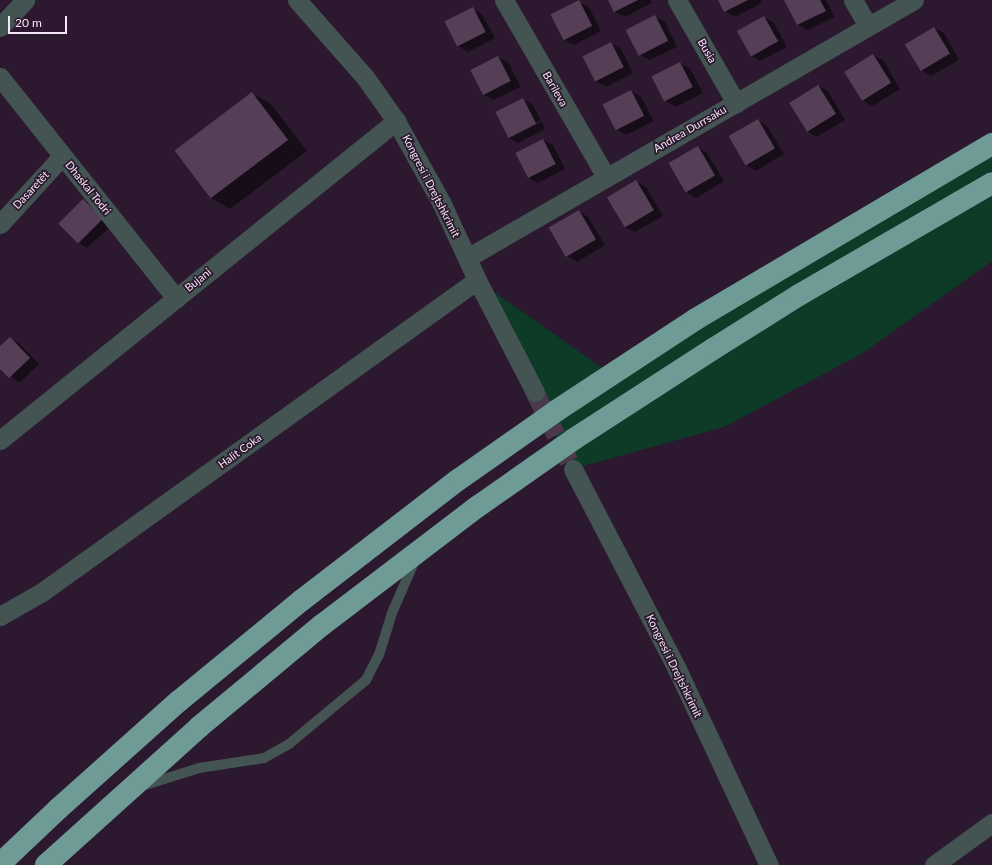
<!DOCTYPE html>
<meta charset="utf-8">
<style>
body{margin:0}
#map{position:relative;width:992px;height:865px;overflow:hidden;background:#2c192f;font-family:Lato,sans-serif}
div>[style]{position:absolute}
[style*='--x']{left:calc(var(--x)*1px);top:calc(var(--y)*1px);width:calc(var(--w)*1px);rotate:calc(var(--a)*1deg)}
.green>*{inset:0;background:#0d3b28}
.shadow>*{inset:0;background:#0007}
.building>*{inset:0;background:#553f57;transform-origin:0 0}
.street-tunnel>*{height:19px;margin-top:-9.5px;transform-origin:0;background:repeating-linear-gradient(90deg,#4a384d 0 19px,transparent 0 29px)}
.lane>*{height:10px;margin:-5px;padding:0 5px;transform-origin:5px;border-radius:5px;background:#435453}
.street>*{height:19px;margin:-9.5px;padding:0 9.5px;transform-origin:9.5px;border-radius:9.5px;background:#435453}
.highway>*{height:22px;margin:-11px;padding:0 11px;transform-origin:11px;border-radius:11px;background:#6f9b97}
span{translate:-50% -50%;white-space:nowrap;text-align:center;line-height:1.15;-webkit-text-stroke:3.5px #2c192f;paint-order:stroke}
.street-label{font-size:11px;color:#f4e7f5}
.scale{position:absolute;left:8px;top:16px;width:59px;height:18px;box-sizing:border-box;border:2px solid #f4e7f5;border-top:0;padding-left:5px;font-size:12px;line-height:14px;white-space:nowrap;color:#f4e7f5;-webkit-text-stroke:3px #2c192f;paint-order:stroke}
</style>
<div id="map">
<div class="green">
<div style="clip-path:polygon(992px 144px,992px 261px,863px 353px,724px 427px,573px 469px,477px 280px,611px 374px)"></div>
</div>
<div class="shadow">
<div style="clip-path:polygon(609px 0,650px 0,652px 3px,625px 17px,615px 12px)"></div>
<div style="clip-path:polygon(719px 0,760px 0,762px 3px,735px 17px,725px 11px)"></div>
<div style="clip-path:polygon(786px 0,826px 0,835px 17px,808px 30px,798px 25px)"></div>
<div style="clip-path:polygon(579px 2px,589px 7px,601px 31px,574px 45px,565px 40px,552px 15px)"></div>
<div style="clip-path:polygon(472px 8px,482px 14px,495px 38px,468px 52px,458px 46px)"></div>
<div style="clip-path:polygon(655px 17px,665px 22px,677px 47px,650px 60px,640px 55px)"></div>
<div style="clip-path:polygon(764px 17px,774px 23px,787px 47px,760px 61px,750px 55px)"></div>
<div style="clip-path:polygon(934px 28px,944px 33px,959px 60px,931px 76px,921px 70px)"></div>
<div style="clip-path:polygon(611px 43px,621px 49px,633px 73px,606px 87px,596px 81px)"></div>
<div style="clip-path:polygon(873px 55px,883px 60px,900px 89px,872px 106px,862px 100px)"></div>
<div style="clip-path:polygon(498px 57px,508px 62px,521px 87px,493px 100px,484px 95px)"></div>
<div style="clip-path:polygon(680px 63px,690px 69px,703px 93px,675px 107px,666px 101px)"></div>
<div style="clip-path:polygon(818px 86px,828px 91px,845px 120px,817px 137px,807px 131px)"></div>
<div style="clip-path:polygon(631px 91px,641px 97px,654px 121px,626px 135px,616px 129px)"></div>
<div style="clip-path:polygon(252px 93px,271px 104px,307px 151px,230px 209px,211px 198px)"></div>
<div style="clip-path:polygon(evenodd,523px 99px,533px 105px,545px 129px,518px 143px,508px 137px,523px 99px,540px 120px,541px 122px,512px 137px,512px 134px,540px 120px)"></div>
<div style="clip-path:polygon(758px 120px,767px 126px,784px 154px,756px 171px,746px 165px)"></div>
<div style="clip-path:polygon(543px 140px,553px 145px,565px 169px,538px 183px,528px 178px,516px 153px)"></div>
<div style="clip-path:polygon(698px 147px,707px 153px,724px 181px,696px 198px,686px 192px)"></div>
<div style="clip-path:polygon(636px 182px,646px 187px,663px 216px,635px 232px,625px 227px)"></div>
<div style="clip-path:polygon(84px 200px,93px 206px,112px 225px,87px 248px,78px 243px)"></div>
<div style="clip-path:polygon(579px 211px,588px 217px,605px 245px,577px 262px,567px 256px,550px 228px)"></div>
<div style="clip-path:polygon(10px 338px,20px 344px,39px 364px,19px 383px,0 367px,0 348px)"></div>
</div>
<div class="building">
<div style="left:579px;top:0;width:29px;height:32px;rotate:63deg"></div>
<div style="clip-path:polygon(608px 0,638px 0,614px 12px)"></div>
<div style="clip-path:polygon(718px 0,748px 0,724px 12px)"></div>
<div style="clip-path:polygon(784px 0,820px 0,826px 11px,797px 25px)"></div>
<div style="left:473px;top:7px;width:28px;height:32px;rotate:63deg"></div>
<div style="left:655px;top:15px;width:29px;height:33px;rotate:63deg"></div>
<div style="left:764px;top:16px;width:29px;height:31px;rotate:61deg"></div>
<div style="left:934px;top:27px;width:31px;height:34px;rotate:59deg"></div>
<div style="left:611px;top:42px;width:28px;height:32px;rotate:63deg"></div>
<div style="left:873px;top:54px;width:34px;height:34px;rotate:58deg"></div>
<div style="left:498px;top:56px;width:28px;height:31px;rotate:63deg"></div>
<div style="left:680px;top:62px;width:28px;height:32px;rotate:63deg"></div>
<div style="left:818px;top:85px;width:34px;height:34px;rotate:58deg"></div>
<div style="left:631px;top:90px;width:29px;height:32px;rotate:63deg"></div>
<div style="left:252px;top:92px;width:60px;height:97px;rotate:53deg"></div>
<div style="left:523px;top:98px;width:29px;height:31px;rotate:63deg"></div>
<div style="left:758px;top:119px;width:34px;height:34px;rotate:60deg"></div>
<div style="left:543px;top:139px;width:28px;height:31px;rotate:63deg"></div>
<div style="left:698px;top:146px;width:34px;height:34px;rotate:60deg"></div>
<div style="left:636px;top:180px;width:35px;height:34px;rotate:59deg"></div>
<div style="left:83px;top:199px;width:28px;height:35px;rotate:45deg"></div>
<div style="left:579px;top:210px;width:34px;height:35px;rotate:60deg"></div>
<div style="clip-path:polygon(10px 337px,30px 358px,9px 378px,0 369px,0 346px)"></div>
</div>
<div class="street-tunnel">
<div style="--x:535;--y:392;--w:86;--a:63.7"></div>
</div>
<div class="lane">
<div style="--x:142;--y:786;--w:60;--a:-17.5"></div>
<div style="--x:199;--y:768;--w:66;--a:-8.7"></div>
<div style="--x:264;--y:758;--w:29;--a:-29"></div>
<div style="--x:289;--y:744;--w:100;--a:-39.7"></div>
<div style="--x:366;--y:680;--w:28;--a:-63"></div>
<div style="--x:379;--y:655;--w:44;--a:-72.8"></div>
<div style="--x:392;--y:613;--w:58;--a:-66.5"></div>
</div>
<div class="street">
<div style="--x:297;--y:0;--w:103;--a:48.6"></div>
<div style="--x:365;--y:77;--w:54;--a:54.8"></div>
<div style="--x:396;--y:121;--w:93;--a:60.9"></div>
<div style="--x:441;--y:202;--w:86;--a:65.2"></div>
<div style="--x:477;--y:280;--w:126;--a:62.6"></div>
<div style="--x:504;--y:0;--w:204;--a:60"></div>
<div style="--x:677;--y:0;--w:119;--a:60.2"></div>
<div style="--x:853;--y:0;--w:30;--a:60"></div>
<div style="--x:0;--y:27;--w:37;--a:-47"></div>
<div style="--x:0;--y:77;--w:283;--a:51.5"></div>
<div style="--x:0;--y:224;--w:92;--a:-47.6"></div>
<div style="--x:467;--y:258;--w:516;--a:-29.99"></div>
<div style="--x:0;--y:440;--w:509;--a:-38.85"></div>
<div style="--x:573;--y:469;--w:225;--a:62.5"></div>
<div style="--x:677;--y:669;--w:217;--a:64.9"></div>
<div style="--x:0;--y:616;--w:48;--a:-29.7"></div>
<div style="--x:42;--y:592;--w:535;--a:-35.65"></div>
<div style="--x:934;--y:865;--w:72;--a:-35.9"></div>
</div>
<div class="highway">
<div style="--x:0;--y:864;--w:80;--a:-43.5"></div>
<div style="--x:58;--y:809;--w:162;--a:-41.8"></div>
<div style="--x:179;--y:701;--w:159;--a:-39.4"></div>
<div style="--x:302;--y:600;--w:197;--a:-37.6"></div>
<div style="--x:458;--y:480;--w:120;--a:-35.1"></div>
<div style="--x:556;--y:411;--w:168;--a:-33.3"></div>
<div style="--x:696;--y:319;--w:344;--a:-30.6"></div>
<div style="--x:46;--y:865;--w:206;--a:-42"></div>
<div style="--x:199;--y:727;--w:160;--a:-39.7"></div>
<div style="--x:322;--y:625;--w:195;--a:-37.3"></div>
<div style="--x:477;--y:507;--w:118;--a:-35"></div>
<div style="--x:574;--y:439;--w:166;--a:-32.9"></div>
<div style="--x:713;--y:349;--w:102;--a:-32.1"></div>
<div style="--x:799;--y:295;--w:223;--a:-30.1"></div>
</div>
<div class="street-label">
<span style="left:707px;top:51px;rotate:60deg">Busia</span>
<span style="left:555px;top:89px;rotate:60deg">Barileva</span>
<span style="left:690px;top:129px;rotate:-30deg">Andrea Durrsaku</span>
<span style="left:431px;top:186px;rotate:63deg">Kongresi i Drejtshkrimit</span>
<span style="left:88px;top:188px;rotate:51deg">Dhaskal Todri</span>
<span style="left:31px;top:190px;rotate:-47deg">Dasaretët</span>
<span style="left:198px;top:280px;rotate:-39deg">Bujani</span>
<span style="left:240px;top:451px;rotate:-36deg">Halit Coka</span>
<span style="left:674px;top:666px;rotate:64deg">Kongresi i Drejtshkrimit</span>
</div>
<div class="scale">20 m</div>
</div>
